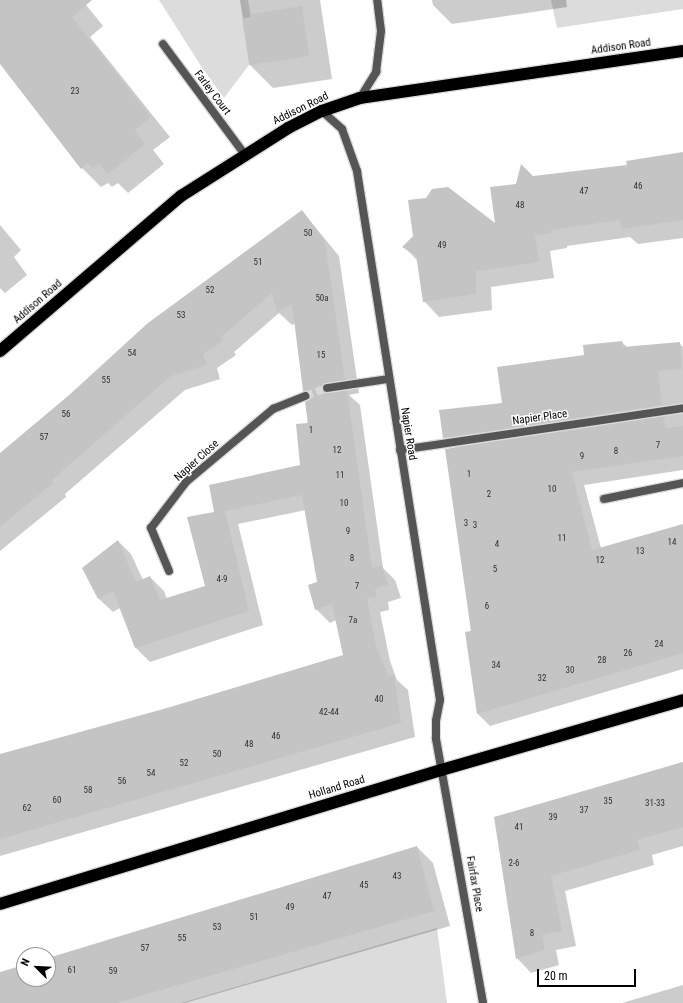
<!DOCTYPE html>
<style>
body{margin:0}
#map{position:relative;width:683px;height:1003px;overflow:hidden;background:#fff;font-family:"Roboto Condensed",sans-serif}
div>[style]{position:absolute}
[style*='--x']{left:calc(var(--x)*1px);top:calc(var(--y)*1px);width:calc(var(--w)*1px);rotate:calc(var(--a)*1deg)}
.green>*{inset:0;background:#dcdcdc}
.shadow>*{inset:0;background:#0003}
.building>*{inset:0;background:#c4c4c4}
.street-tunnel>*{height:8px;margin-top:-4px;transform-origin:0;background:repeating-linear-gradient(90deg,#d9d9d9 0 8px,transparent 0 12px)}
.roads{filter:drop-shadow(1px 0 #dbdbdb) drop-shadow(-1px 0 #dbdbdb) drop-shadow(0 1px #dbdbdb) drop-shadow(0 -1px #dbdbdb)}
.street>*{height:8px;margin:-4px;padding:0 4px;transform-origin:4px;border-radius:4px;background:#555}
.highway>*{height:12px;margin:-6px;padding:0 6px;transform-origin:6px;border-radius:6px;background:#000}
span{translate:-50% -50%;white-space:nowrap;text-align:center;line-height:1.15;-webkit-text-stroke:3px #fff;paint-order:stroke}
.number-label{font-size:9px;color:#313131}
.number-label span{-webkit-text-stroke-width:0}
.street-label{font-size:11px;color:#000}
.north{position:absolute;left:16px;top:947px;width:40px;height:40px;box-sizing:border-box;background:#fff;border:1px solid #999;border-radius:50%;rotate:294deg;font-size:11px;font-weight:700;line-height:16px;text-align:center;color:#000}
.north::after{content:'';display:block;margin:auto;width:14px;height:18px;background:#000;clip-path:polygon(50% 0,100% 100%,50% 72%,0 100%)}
.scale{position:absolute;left:537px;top:969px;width:99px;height:18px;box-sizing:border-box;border:2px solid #000;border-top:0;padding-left:5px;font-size:12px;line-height:14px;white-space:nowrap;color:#000;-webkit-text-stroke:3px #fff;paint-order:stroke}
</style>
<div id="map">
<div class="green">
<div style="clip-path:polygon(159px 0,248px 0,251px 17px,242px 19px,249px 65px,224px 98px,203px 69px)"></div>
<div style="clip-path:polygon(551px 0,683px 0,683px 9px,557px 28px)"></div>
<div style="clip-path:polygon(437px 928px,447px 1003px,181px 1003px)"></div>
</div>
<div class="shadow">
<div style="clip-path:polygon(0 0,81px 0,87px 6px,103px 26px,90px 37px,170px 137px,153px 150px,164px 164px,128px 193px,118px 183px,112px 187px,108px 183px,101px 187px,82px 168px,0 62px)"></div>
<div style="clip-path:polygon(240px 0,320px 0,332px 79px,273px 88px,250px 65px)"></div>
<div style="clip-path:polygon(432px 0,566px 0,567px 7px,452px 24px,433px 5px)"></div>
<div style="clip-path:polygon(683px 153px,683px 238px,638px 244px,630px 237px,567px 246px,567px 248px,550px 251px,554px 278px,491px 287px,492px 310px,439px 317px,424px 301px,418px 261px,404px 247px,496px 225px,517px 185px,533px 177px,628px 166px)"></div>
<div style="clip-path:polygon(302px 211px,339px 256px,359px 393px,349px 395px,360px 405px,383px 568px,395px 580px,401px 598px,388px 602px,389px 610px,380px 612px,390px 661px,397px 680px,408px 690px,415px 737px,0 856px,0 755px,167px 709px,344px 656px,336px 620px,330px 623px,316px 609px,318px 583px,306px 510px,238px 524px,263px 625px,150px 662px,136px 648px,120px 608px,113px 612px,99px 599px,83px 568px,118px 541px,131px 554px,143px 580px,150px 577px,164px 591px,167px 599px,206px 587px,215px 513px,301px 466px,311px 397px,304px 390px,296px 323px,292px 325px,279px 313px,234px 352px,236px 355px,217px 368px,220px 379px,185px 390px,65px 494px,66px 497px,0 551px,0 454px)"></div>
<div style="clip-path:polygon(0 225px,21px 250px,14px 257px,27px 275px,5px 293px,0 288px)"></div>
<div style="clip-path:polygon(622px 342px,628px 348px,679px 343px,683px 347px,683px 470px,584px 485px,601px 548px,683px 525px,683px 669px,490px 726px,478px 714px,455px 448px,444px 438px,585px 356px)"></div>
<div style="clip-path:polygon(683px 762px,683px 846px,652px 855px,654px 865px,565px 891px,576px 946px,556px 950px,559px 965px,531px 973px,517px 958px,495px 818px)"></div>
<div style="clip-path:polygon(417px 847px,433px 863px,450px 926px,185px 1003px,0 1003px,0 973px,24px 966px,24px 979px,48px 979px,48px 960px)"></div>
<div style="clip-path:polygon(683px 985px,683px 1003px,622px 1003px)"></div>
</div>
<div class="building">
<div style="clip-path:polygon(0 0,92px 0,72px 17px,151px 117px,135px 130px,145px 144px,108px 174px,99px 163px,92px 169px,88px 163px,81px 169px,0 64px)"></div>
<div style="clip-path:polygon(302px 6px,309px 56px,249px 65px,242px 19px,251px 17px,250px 14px)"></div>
<div style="clip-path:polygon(683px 152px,683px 220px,621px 229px,620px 220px,551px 230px,552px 233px,535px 235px,539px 262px,476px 271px,476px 294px,423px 302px,416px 255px,402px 247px,413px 236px,408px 200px,426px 198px,432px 189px,448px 187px,495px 223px,490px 187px,516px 184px,521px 164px,533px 176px,627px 165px,626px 161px)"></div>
<div style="clip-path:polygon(302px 210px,325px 241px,345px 380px,326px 383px,322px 389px,327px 393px,347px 391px,372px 568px,382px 565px,388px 584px,375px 589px,376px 597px,367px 598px,376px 646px,388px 676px,394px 675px,401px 723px,0 839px,0 754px,167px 708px,343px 655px,332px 604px,315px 610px,308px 585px,317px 582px,302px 495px,225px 511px,249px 611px,135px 648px,113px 591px,98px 599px,82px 568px,118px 540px,136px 582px,150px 576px,160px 600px,205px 586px,187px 517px,214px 512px,209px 485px,300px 465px,296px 424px,308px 423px,305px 402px,310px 399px,310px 394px,303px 391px,292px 304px,277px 312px,272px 293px,221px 337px,223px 341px,203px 354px,207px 365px,171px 376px,52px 480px,53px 483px,0 527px,0 453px,68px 396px,148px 323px)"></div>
<div style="clip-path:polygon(622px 341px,623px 347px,680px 342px,682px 369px,658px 371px,662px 405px,443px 438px,439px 410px,502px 403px,497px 367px,584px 355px,583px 345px)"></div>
<div style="clip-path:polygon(664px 416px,665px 428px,683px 426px,683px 456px,572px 472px,592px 550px,683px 524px,683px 653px,477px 714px,465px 632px,471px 631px,445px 449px)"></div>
<div style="clip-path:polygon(683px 762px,683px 827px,637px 840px,640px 850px,551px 876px,562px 931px,542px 935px,545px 950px,516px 959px,494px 817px)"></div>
<div style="clip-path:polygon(417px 846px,434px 911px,116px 1003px,0 1003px,0 972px,24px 965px,24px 979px,48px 979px,48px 958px)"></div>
</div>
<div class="street-tunnel">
<div style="--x:305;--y:396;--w:23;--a:-20"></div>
</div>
<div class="roads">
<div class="street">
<div style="--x:163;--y:44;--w:138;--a:53.5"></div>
<div style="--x:360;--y:98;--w:31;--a:-58"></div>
<div style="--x:376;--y:72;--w:41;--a:-83"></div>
<div style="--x:381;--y:31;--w:31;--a:-97"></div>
<div style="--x:322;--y:111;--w:27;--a:42"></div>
<div style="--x:342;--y:129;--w:45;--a:70.3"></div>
<div style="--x:357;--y:171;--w:535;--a:81.08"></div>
<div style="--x:440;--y:700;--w:21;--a:101"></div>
<div style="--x:436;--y:721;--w:18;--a:90"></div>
<div style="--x:436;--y:739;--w:268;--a:79.9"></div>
<div style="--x:327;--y:388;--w:62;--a:-8.4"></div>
<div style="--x:400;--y:450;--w:286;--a:-8.4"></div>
<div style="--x:604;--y:499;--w:81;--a:-11.4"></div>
<div style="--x:169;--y:571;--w:47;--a:-112.7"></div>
<div style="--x:151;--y:528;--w:58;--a:-52.7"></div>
<div style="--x:186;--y:482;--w:114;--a:-40"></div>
<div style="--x:273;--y:409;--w:35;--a:-22"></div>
</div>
<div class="highway">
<div style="--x:0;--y:351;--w:238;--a:-40.6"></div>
<div style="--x:181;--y:196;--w:127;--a:-32.4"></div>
<div style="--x:288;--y:128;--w:38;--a:-27"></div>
<div style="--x:322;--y:111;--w:40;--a:-18.9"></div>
<div style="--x:360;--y:98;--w:326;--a:-8.3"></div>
<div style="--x:0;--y:904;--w:461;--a:-16.9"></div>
<div style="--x:441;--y:770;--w:252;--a:-16.1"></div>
</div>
</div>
<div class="number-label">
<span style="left:75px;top:91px">23</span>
<span style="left:638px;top:186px">46</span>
<span style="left:584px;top:191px">47</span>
<span style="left:520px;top:205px">48</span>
<span style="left:308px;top:233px">50</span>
<span style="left:442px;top:245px">49</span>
<span style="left:258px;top:262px">51</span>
<span style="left:210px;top:290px">52</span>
<span style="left:322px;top:298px">50a</span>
<span style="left:181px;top:315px">53</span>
<span style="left:132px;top:353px">54</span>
<span style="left:321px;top:355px">15</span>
<span style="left:106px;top:380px">55</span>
<span style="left:66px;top:414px">56</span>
<span style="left:311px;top:430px">1</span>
<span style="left:44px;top:437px">57</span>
<span style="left:658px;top:445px">7</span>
<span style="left:337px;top:450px">12</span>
<span style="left:616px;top:451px">8</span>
<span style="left:582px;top:456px">9</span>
<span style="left:469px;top:474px">1</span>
<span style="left:340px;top:475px">11</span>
<span style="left:552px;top:489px">10</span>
<span style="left:489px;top:494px">2</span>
<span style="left:344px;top:503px">10</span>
<span style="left:466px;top:523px">3</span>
<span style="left:475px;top:525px">3</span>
<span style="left:348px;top:531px">9</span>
<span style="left:562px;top:538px">11</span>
<span style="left:672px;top:542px">14</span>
<span style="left:497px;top:544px">4</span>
<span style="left:640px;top:551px">13</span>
<span style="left:352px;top:558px">8</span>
<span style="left:600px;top:560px">12</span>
<span style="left:495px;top:569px">5</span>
<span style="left:222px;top:579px">4-9</span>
<span style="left:357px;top:586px">7</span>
<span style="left:487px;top:606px">6</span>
<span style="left:353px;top:620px">7a</span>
<span style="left:659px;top:644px">24</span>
<span style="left:628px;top:653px">26</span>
<span style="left:602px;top:660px">28</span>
<span style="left:496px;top:665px">34</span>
<span style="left:570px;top:670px">30</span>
<span style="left:542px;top:678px">32</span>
<span style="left:379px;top:699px">40</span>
<span style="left:329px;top:712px">42-44</span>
<span style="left:276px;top:736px">46</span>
<span style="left:249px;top:744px">48</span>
<span style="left:217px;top:754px">50</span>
<span style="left:184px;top:763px">52</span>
<span style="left:151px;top:773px">54</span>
<span style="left:122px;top:781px">56</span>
<span style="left:88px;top:790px">58</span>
<span style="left:57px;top:800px">60</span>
<span style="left:608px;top:801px">35</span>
<span style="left:655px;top:803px">31-33</span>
<span style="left:27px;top:808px">62</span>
<span style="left:584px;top:810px">37</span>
<span style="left:553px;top:817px">39</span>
<span style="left:519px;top:827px">41</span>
<span style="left:514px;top:863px">2-6</span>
<span style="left:397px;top:876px">43</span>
<span style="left:364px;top:885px">45</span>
<span style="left:327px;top:896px">47</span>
<span style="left:290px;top:907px">49</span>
<span style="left:254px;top:917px">51</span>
<span style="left:217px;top:927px">53</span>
<span style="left:532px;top:933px">8</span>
<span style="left:182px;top:938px">55</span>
<span style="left:145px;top:948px">57</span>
<span style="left:72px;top:970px">61</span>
<span style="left:113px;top:971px">59</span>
</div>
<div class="street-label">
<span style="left:621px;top:47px;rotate:-8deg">Addison Road</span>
<span style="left:212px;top:93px;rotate:53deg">Farley Court</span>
<span style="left:301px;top:109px;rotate:-26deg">Addison Road</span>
<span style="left:38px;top:302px;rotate:-41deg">Addison Road</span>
<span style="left:540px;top:418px;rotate:-8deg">Napier Place</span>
<span style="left:408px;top:434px;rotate:81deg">Napier Road</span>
<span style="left:197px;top:461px;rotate:-42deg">Napier Close</span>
<span style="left:337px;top:788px;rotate:-17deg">Holland Road</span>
<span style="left:474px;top:884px;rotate:80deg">Fairfax Place</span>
</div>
<div class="north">N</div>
<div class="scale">20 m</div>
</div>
